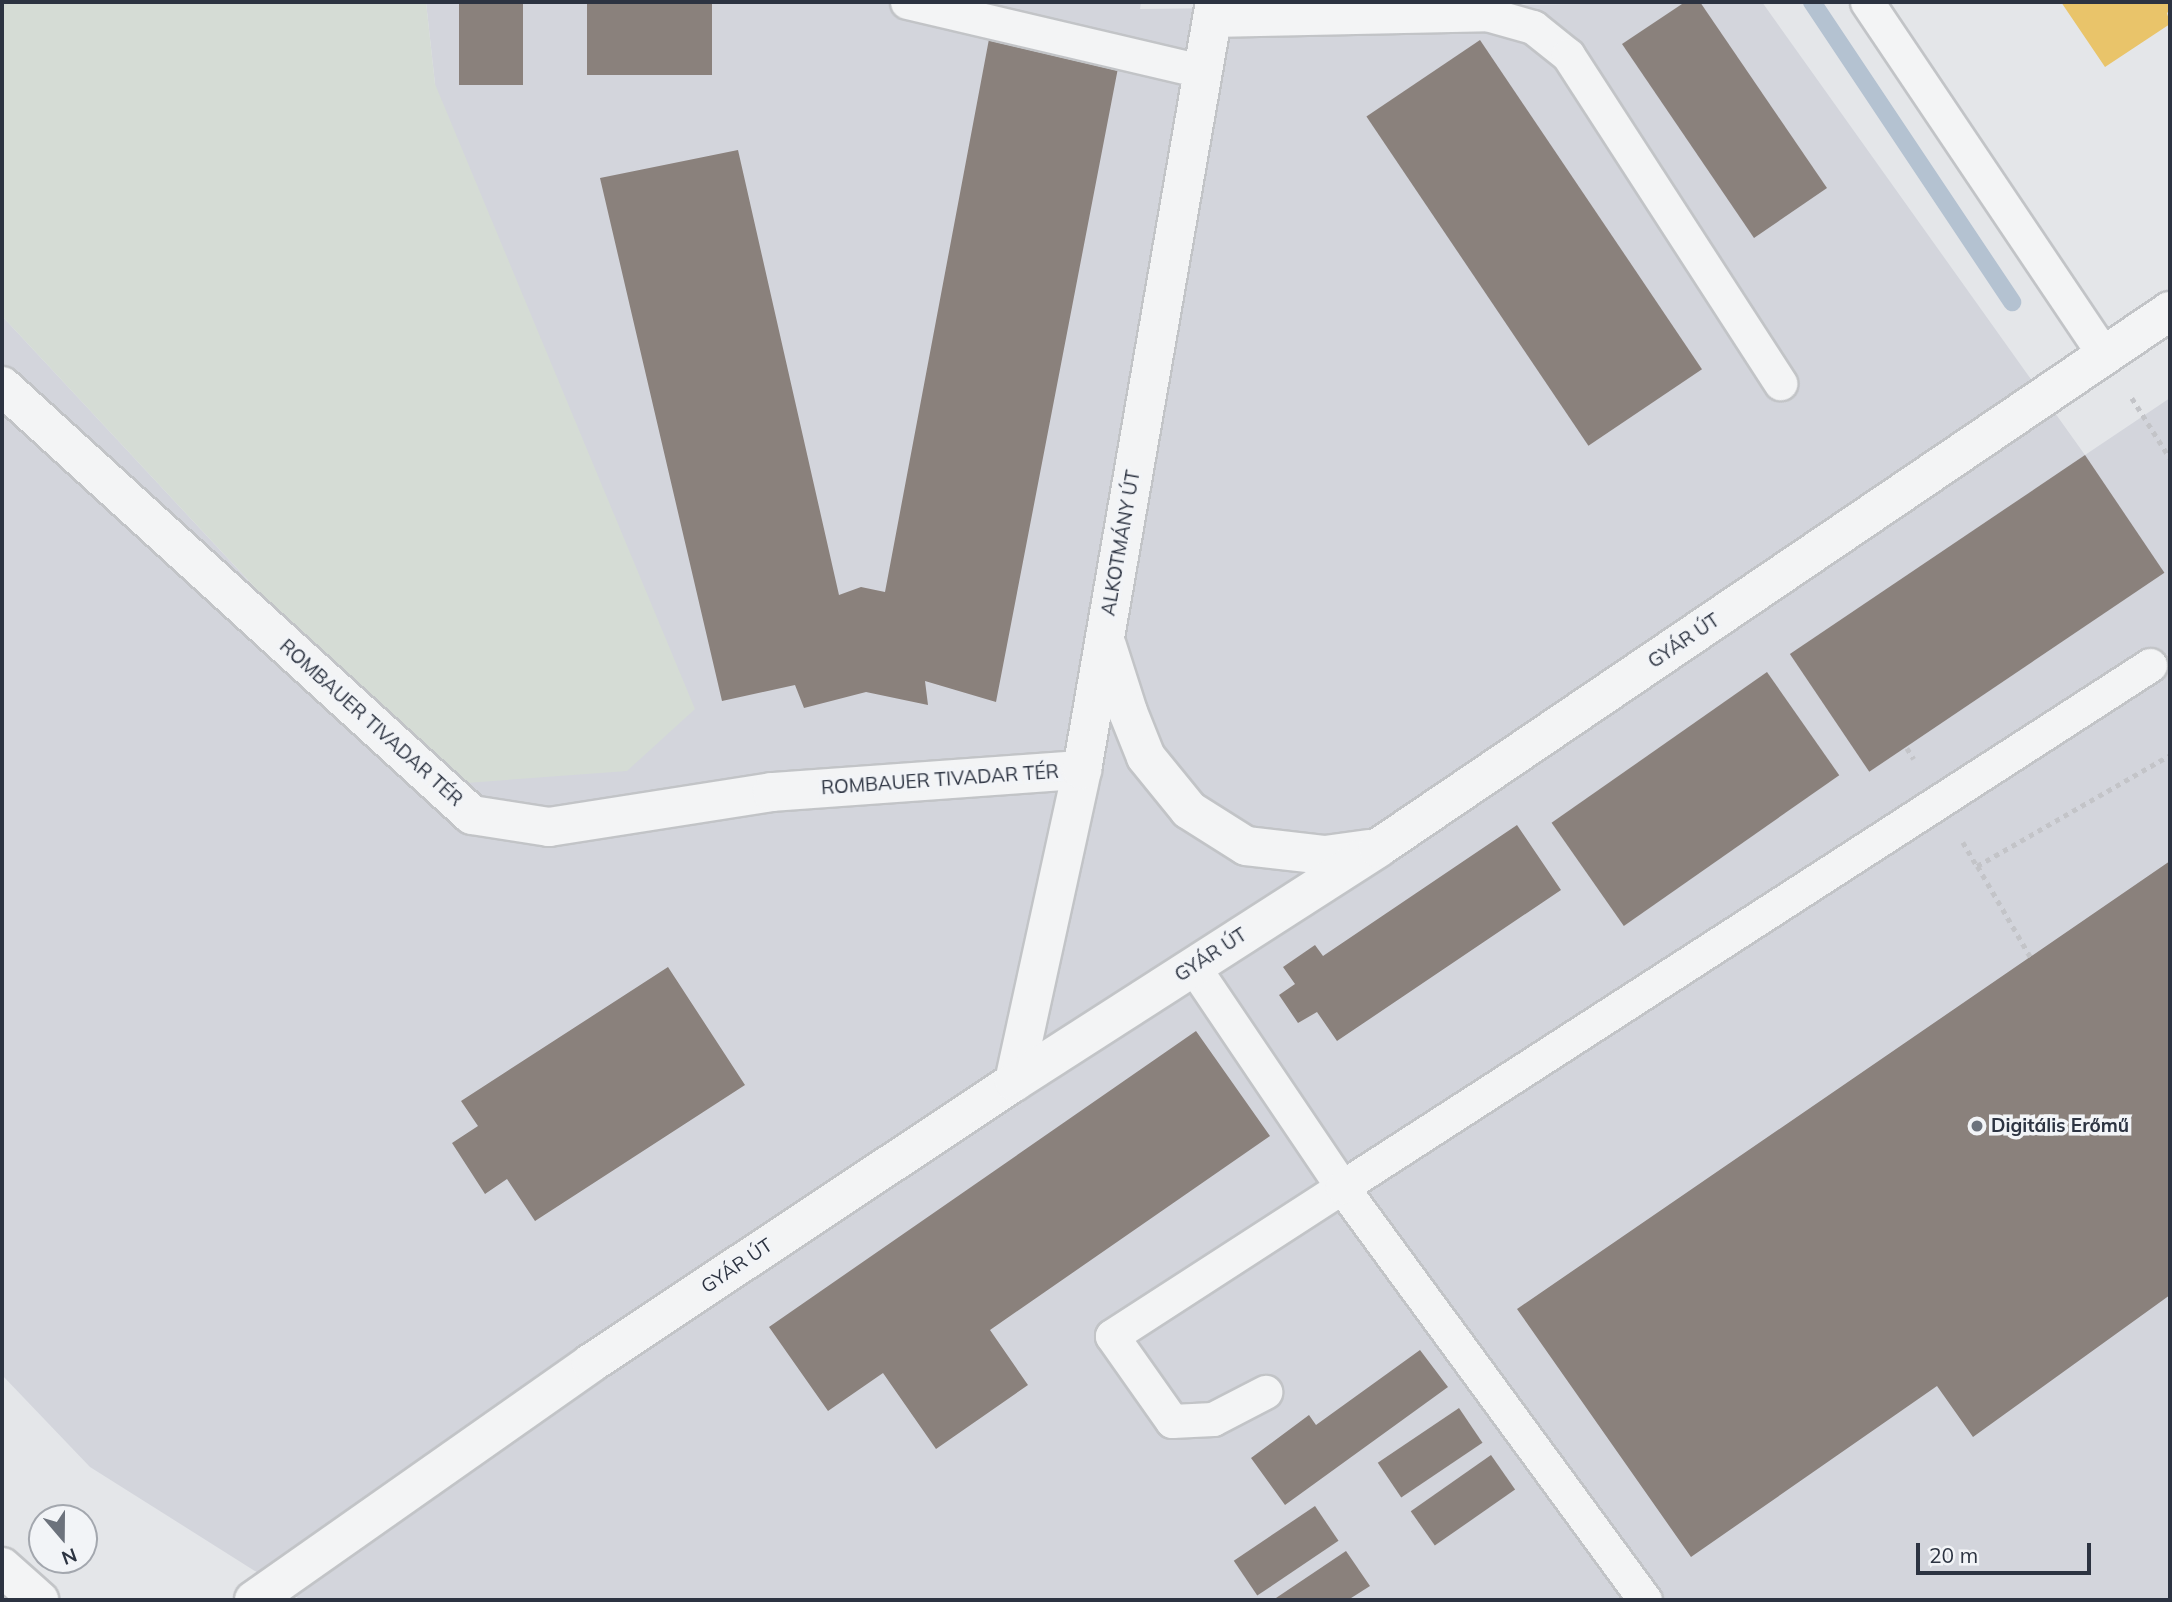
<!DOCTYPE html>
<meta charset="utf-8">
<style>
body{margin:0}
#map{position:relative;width:2172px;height:1602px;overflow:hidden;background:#e4e6e9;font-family:Mulish,sans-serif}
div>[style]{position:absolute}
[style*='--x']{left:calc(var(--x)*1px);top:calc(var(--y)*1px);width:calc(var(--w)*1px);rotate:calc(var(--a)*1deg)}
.built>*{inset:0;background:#d3d5dc}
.green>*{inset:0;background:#d5dcd5}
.homes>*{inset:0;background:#e9c46a}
.industry>*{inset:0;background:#8a817c;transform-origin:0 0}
.stream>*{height:18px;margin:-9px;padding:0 9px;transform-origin:9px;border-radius:9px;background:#b4c2d1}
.path>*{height:4.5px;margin-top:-2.25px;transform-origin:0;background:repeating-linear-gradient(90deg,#c3c4c8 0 5px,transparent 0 10px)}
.roads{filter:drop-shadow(2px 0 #c2c4c7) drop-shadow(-2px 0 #c2c4c7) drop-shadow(0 2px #c2c4c7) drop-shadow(0 -2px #c2c4c7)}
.lane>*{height:33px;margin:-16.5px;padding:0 16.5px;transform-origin:16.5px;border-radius:16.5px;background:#f3f4f5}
.street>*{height:38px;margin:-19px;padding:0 19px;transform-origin:19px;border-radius:19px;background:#f3f4f5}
.dots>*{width:19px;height:19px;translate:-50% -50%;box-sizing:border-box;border:4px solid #f2f4f7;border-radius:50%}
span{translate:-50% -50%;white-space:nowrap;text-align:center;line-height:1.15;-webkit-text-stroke:7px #f2f4f7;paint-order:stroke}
.street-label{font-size:19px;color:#2c3341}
.poi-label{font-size:19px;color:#2c3341;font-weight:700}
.left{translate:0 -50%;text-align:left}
.frame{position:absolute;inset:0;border:4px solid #2c3341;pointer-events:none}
.north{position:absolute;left:28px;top:1504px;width:70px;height:70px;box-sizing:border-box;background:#f2f4f7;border:2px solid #a3a7ae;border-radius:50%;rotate:160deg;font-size:19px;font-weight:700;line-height:28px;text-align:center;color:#2c3341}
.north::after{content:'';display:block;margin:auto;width:24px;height:32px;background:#6c727c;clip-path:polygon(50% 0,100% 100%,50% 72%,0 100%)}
.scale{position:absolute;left:1916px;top:1543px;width:175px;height:32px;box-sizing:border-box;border:4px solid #2c3341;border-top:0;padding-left:9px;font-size:21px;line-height:24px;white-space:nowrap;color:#2c3341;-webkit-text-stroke:5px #f2f4f7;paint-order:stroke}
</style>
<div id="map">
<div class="built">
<div style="clip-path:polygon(426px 2px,1141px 2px,1140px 9px,1762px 2px,2085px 455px,2170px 398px,2170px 1600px,301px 1600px,90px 1467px,2px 1375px,2px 316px,438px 784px,435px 84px)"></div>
</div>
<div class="green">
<div style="clip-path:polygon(2px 2px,426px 2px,435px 84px,695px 709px,627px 771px,439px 785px,2px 316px)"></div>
</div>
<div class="homes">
<div style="clip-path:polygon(2061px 2px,2170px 2px,2170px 10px,2167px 13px,2170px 24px,2105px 67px)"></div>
</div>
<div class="industry">
<div style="left:459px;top:2px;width:64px;height:83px"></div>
<div style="left:587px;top:2px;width:125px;height:73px"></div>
<div style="clip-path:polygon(1685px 2px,1700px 2px,1827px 188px,1754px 238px,1622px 44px)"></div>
<div style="clip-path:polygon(989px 39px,1118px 68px,996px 702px,925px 681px,928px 705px,866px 692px,804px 708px,795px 685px,722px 701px,600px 178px,738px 150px,839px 595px,861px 587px,885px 592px)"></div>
<div style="left:1480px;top:40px;width:397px;height:137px;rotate:56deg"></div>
<div style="left:2085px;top:455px;width:142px;height:356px;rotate:56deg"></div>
<div style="left:1767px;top:672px;width:126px;height:263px;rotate:55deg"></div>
<div style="clip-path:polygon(1517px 825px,1561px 890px,1337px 1041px,1317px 1012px,1298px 1023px,1279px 995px,1295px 984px,1283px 967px,1315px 945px,1323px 956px)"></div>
<div style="clip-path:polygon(2170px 861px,2170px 1295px,1973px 1437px,1937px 1386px,1691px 1557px,1517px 1309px)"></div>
<div style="clip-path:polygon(668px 967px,745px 1085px,535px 1221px,507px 1179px,485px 1194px,452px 1143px,478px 1126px,461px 1101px)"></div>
<div style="clip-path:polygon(1196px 1031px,1270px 1136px,990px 1330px,1028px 1385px,936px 1449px,883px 1373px,828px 1411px,769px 1327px)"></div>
<div style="clip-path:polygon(1420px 1350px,1448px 1387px,1285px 1505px,1251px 1458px,1309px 1415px,1316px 1425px)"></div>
<div style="left:1459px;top:1408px;width:42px;height:98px;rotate:56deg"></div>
<div style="left:1491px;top:1455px;width:42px;height:98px;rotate:55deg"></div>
<div style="left:1315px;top:1506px;width:42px;height:98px;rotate:56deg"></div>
<div style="clip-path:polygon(1346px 1551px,1370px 1586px,1348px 1600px,1273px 1600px)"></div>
</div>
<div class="stream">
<div style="--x:1812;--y:2;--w:361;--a:56.3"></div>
</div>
<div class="path">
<div style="--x:2132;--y:398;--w:71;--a:57.7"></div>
<div style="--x:1907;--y:748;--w:13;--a:58"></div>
<div style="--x:1963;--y:842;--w:28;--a:60"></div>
<div style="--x:2030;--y:957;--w:105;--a:-120.2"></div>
<div style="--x:1977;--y:866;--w:223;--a:-29.9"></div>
</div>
<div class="roads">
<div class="lane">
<div style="--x:907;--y:2;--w:302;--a:13.2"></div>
<div style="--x:1867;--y:2;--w:427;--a:56.1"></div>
<div style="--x:1211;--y:20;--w:276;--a:-1.2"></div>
<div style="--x:1487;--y:14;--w:48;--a:15.8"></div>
<div style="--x:1533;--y:27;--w:45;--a:38.7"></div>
<div style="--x:1568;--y:55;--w:391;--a:57.1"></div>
<div style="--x:1193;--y:966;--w:267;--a:56"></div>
<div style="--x:1342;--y:1187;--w:274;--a:147.1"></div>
<div style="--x:1112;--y:1336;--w:104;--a:54.8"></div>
<div style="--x:1172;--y:1421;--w:41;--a:-2.8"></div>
<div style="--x:1213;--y:1419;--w:59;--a:-27.4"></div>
<div style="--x:1645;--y:1600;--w:512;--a:-126.27"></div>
<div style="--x:1342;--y:1187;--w:962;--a:-32.86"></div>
</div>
<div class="street">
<div style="--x:2;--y:386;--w:636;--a:42.39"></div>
<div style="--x:472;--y:815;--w:78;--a:8.9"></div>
<div style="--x:549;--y:827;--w:226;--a:-8.9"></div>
<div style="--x:772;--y:792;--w:311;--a:-4.1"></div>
<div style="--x:1107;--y:646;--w:69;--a:72.3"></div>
<div style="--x:1128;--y:712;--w:48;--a:68.2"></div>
<div style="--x:1146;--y:757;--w:68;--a:50.9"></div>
<div style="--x:1189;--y:810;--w:67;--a:32.3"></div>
<div style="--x:1246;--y:846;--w:80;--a:6.5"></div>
<div style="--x:1325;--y:855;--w:44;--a:-7.8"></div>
<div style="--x:1014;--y:1082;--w:319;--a:-77.7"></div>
<div style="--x:1082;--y:770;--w:779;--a:-80.18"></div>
<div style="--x:2;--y:1567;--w:50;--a:41.7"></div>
<div style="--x:254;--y:1600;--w:412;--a:-35.1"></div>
<div style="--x:591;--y:1363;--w:508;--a:-33.6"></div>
<div style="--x:1014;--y:1082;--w:433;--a:-32.7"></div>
<div style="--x:1378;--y:848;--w:957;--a:-34.14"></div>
</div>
</div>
<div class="dots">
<div style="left:1977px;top:1126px;background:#6c727c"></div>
</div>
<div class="street-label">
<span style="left:1121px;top:543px;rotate:-80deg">ALKOTMÁNY ÚT</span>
<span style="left:1684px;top:641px;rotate:-34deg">GYÁR ÚT</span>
<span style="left:371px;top:723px;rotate:42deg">ROMBAUER TIVADAR TÉR</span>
<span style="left:940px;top:780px;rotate:-4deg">ROMBAUER TIVADAR TÉR</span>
<span style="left:1211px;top:955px;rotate:-33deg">GYÁR ÚT</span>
<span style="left:737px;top:1266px;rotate:-34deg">GYÁR ÚT</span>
</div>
<div class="poi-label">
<span class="left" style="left:1991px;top:1126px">Digitális Erőmű</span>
</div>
<div class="frame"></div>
<div class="north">N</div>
<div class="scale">20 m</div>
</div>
